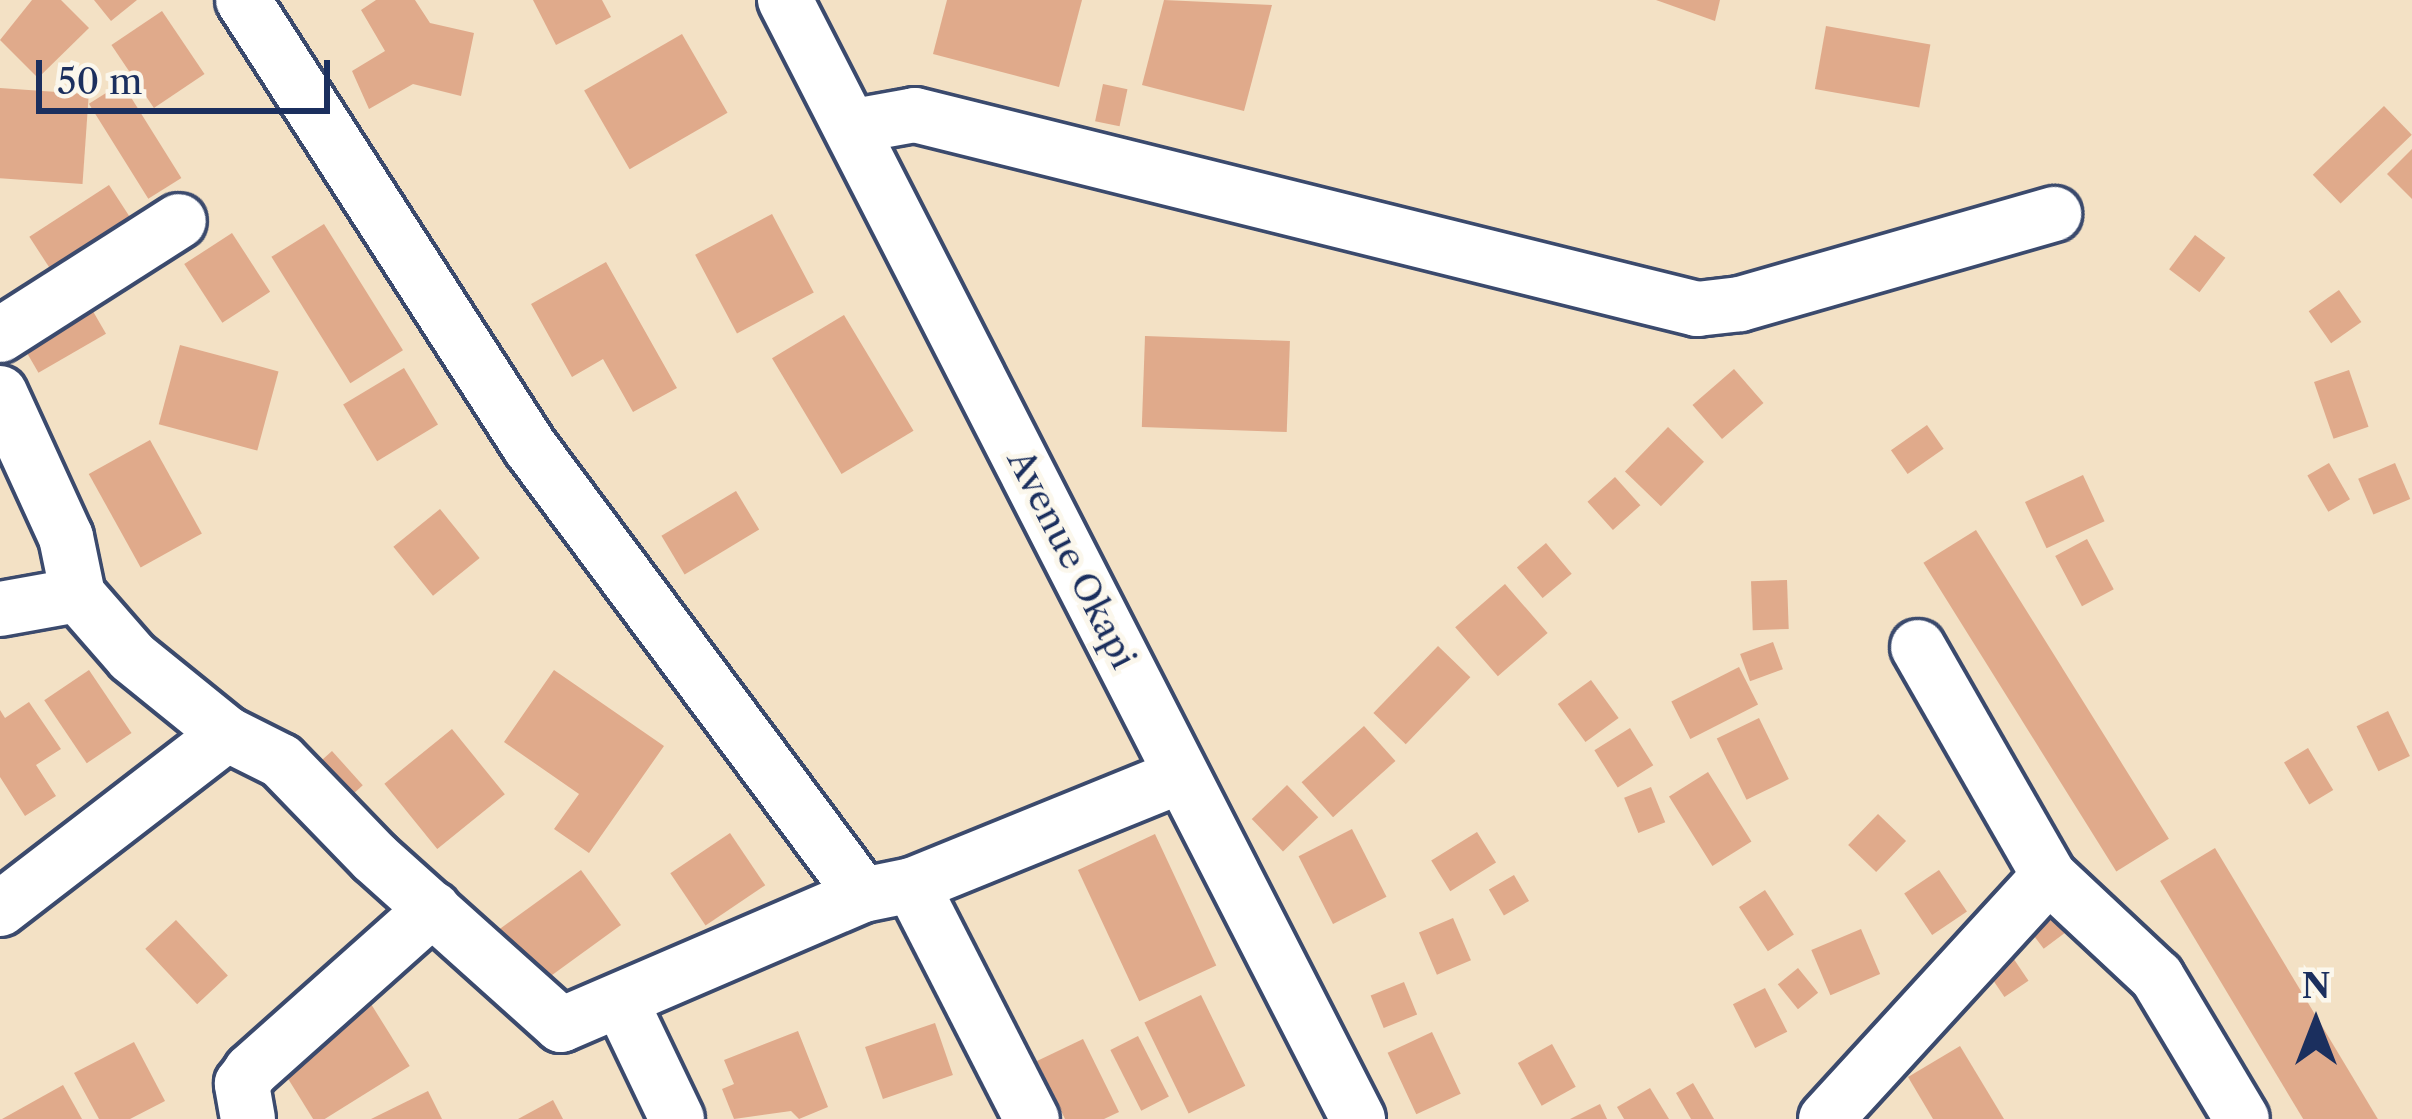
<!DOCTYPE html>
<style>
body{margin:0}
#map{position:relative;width:2412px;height:1119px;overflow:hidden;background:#f3e1c5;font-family:"Libre Caslon Text",serif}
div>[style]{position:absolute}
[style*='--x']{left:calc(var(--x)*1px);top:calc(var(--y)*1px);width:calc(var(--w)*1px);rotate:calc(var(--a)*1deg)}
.building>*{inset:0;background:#e0aa8b;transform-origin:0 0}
.roads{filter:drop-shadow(3px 0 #3b4a6d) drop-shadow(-3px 0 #3b4a6d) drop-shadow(0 3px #3b4a6d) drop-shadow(0 -3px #3b4a6d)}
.minor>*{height:54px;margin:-27px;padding:0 27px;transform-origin:27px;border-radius:27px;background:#fff}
span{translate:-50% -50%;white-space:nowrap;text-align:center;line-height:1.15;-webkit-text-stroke:10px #fbf7ec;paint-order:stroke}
.street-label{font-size:36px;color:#1b2f5e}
.north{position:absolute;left:2256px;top:963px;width:120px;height:120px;-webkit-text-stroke:9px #fbf7ec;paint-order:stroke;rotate:0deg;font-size:33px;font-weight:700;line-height:48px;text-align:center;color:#1b2f5e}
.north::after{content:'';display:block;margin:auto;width:42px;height:54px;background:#1b2f5e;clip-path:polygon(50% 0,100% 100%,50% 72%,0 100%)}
.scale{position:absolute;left:36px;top:60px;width:294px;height:54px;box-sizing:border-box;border:6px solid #1b2f5e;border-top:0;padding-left:15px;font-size:36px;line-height:42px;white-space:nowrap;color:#1b2f5e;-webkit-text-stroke:9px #fbf7ec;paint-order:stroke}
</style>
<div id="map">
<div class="building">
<div style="clip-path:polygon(32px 0,61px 0,89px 28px,38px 78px,0 40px)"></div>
<div style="clip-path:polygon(94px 0,137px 0,111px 21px)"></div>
<div style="clip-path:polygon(376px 0,415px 0,430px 23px,474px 33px,461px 96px,413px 84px,369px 109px,352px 71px,385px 51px,361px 10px)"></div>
<div style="clip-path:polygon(533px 0,602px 0,611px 17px,556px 45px)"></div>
<div style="clip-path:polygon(947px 0,1082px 0,1059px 87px,933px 54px)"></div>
<div style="clip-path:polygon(1164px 0,1272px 5px,1244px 111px,1142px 85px)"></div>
<div style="clip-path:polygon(1656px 0,1720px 0,1715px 21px)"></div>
<div style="left:162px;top:11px;width:76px;height:61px;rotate:56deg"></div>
<div style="left:1826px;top:26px;width:106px;height:64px;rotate:10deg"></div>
<div style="left:682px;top:34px;width:91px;height:113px;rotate:60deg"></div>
<div style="left:122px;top:83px;width:112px;height:39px;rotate:58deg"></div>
<div style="left:1103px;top:84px;width:25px;height:38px;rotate:12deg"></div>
<div style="left:0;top:88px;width:89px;height:90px;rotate:4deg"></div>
<div style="left:2384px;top:106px;width:40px;height:99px;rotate:46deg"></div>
<div style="clip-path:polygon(2412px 149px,2412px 199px,2387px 174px)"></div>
<div style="left:109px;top:185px;width:46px;height:95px;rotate:57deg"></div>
<div style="left:772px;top:214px;width:89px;height:87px;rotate:62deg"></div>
<div style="left:324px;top:224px;width:149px;height:62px;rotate:58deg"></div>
<div style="left:232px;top:233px;width:70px;height:57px;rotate:57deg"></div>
<div style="left:2195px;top:235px;width:38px;height:43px;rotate:37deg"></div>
<div style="clip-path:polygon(606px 262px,677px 388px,633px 412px,603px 359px,572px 377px,531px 304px)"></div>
<div style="left:2339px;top:290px;width:39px;height:37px;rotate:55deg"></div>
<div style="left:83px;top:294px;width:46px;height:78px;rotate:60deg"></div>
<div style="left:844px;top:315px;width:135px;height:84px;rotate:59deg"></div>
<div style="left:1145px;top:336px;width:145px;height:91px;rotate:2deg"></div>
<div style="left:180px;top:345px;width:102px;height:82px;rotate:15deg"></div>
<div style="left:404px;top:368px;width:66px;height:71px;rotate:59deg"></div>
<div style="left:1734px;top:369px;width:45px;height:55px;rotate:49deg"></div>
<div style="left:2349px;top:370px;width:60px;height:37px;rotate:71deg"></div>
<div style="left:1927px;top:425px;width:29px;height:44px;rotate:55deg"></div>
<div style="left:1668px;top:427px;width:50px;height:62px;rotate:44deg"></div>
<div style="left:150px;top:440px;width:107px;height:70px;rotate:61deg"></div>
<div style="left:2329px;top:463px;width:42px;height:25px;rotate:60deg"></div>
<div style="left:2395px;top:463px;width:39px;height:40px;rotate:67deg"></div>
<div style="left:2083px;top:475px;width:51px;height:64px;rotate:65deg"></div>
<div style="left:1615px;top:477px;width:38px;height:37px;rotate:48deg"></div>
<div style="left:736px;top:491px;width:45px;height:87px;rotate:59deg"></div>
<div style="left:440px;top:509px;width:63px;height:60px;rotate:51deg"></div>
<div style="left:1976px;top:530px;width:364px;height:62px;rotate:58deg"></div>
<div style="left:2087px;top:539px;width:57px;height:36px;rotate:62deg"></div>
<div style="left:1546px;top:543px;width:40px;height:38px;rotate:50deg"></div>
<div style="left:1787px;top:580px;width:49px;height:36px;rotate:88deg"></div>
<div style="left:1505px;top:584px;width:65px;height:66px;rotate:49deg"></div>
<div style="left:1773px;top:642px;width:29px;height:35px;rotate:70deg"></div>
<div style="left:1438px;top:646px;width:45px;height:93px;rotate:44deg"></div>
<div style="left:1739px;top:667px;width:42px;height:76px;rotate:63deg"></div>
<div style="left:89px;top:670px;width:76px;height:54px;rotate:56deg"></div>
<div style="clip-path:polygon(554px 670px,664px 746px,589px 853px,554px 829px,579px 794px,504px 742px)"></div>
<div style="left:1591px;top:680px;width:47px;height:41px;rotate:54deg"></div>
<div style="clip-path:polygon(29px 702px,61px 749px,36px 765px,56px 796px,25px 816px,0 777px,0 710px,5px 718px)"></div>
<div style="left:2388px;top:711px;width:50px;height:35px;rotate:64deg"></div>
<div style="left:1759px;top:718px;width:68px;height:47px;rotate:64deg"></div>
<div style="left:1364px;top:726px;width:47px;height:84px;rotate:48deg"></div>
<div style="left:1630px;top:728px;width:44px;height:42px;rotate:58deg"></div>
<div style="left:452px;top:729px;width:84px;height:87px;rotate:51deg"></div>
<div style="left:2308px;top:748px;width:49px;height:28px;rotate:59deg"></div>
<div style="left:332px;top:751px;width:46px;height:31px;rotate:48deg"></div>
<div style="left:1708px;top:772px;width:82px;height:46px;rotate:58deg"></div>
<div style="left:1287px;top:785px;width:45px;height:49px;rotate:46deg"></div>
<div style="left:1651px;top:787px;width:38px;height:29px;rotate:68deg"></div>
<div style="left:1878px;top:814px;width:39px;height:43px;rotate:44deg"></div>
<div style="left:1352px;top:829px;width:76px;height:60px;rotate:63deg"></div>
<div style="left:1477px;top:832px;width:36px;height:54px;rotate:58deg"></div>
<div style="left:730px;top:833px;width:63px;height:72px;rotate:56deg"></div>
<div style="left:1155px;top:834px;width:145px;height:85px;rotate:65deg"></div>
<div style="left:2215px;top:848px;width:318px;height:64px;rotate:59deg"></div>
<div style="left:581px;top:870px;width:68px;height:103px;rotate:54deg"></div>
<div style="left:1939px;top:870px;width:50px;height:42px;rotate:56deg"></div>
<div style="left:1514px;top:875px;width:30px;height:29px;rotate:60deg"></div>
<div style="left:1765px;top:890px;width:53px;height:31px;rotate:57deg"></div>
<div style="left:2049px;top:901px;width:35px;height:33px;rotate:53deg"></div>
<div style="left:1453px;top:918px;width:46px;height:37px;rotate:67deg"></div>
<div style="left:176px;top:920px;width:76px;height:42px;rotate:47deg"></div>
<div style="left:1861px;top:929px;width:49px;height:54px;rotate:67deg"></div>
<div style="left:2005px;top:946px;width:42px;height:29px;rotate:56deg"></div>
<div style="left:1798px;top:968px;width:32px;height:26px;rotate:51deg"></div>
<div style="left:1404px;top:982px;width:35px;height:36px;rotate:68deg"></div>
<div style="left:1765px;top:988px;width:49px;height:36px;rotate:63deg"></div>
<div style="left:1201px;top:995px;width:101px;height:63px;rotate:64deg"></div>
<div style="left:371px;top:1004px;width:73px;height:110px;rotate:58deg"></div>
<div style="left:935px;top:1023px;width:55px;height:74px;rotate:71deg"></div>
<div style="clip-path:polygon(798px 1031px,828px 1107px,799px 1119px,791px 1111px,734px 1119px,722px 1089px,734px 1084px,724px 1060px)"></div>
<div style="left:1432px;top:1032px;width:68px;height:49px;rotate:65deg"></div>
<div style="left:1138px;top:1036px;width:68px;height:31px;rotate:63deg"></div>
<div style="clip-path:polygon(1083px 1039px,1119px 1112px,1104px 1119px,1065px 1119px,1037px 1061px)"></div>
<div style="clip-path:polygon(134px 1042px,165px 1101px,130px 1119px,99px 1119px,74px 1073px)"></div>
<div style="left:1552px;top:1044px;width:49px;height:39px;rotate:61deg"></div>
<div style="clip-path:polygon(1960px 1046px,2004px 1119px,1933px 1119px,1908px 1077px)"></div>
<div style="clip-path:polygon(1693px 1083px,1714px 1119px,1691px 1119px,1676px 1093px)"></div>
<div style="clip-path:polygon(63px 1085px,82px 1119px,2px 1119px)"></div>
<div style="clip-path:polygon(1650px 1088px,1669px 1119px,1624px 1119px,1617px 1107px)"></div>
<div style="clip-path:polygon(428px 1091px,442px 1119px,371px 1119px)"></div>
<div style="clip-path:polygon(553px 1100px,563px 1119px,518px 1119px)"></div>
<div style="clip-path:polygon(1600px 1104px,1607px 1119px,1570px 1119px)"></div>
</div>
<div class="roads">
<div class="minor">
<div style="--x:243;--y:0;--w:531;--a:57.3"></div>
<div style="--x:530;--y:447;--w:558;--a:53.38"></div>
<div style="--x:785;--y:0;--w:1257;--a:62.88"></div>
<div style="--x:854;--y:126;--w:62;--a:-10.2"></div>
<div style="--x:915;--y:115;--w:806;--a:13.93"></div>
<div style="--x:1697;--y:309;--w:43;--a:-6.6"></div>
<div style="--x:1740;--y:304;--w:327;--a:-16"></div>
<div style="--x:0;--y:335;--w:212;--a:-32.5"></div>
<div style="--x:0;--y:393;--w:158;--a:65.4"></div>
<div style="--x:66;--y:537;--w:59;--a:78.3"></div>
<div style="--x:78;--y:595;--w:82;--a:48.9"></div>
<div style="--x:132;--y:657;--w:122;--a:39"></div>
<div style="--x:227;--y:734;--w:60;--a:26.6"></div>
<div style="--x:281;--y:761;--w:135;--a:45.9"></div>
<div style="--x:375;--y:858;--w:250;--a:41.9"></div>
<div style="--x:561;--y:1025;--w:329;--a:-23.3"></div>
<div style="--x:863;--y:895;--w:50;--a:-11.5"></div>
<div style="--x:912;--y:885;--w:289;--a:-22.1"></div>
<div style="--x:0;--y:609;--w:79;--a:-10.2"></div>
<div style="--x:1918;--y:647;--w:264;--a:60.2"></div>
<div style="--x:2049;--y:876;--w:148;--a:43.1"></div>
<div style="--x:2157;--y:977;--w:165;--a:59.1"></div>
<div style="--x:912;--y:885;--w:263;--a:62.9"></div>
<div style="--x:0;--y:909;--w:287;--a:-37.6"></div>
<div style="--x:622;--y:1004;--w:127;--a:64.4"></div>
<div style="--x:248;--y:1119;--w:36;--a:-100"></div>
<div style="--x:242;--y:1084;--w:16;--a:-55"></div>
<div style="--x:251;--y:1071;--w:244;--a:-41.7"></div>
<div style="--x:1826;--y:1119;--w:330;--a:-47.5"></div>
</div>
</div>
<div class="street-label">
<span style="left:1072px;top:559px;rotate:63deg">Avenue Okapi</span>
</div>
<div class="north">N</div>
<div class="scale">50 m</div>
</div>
